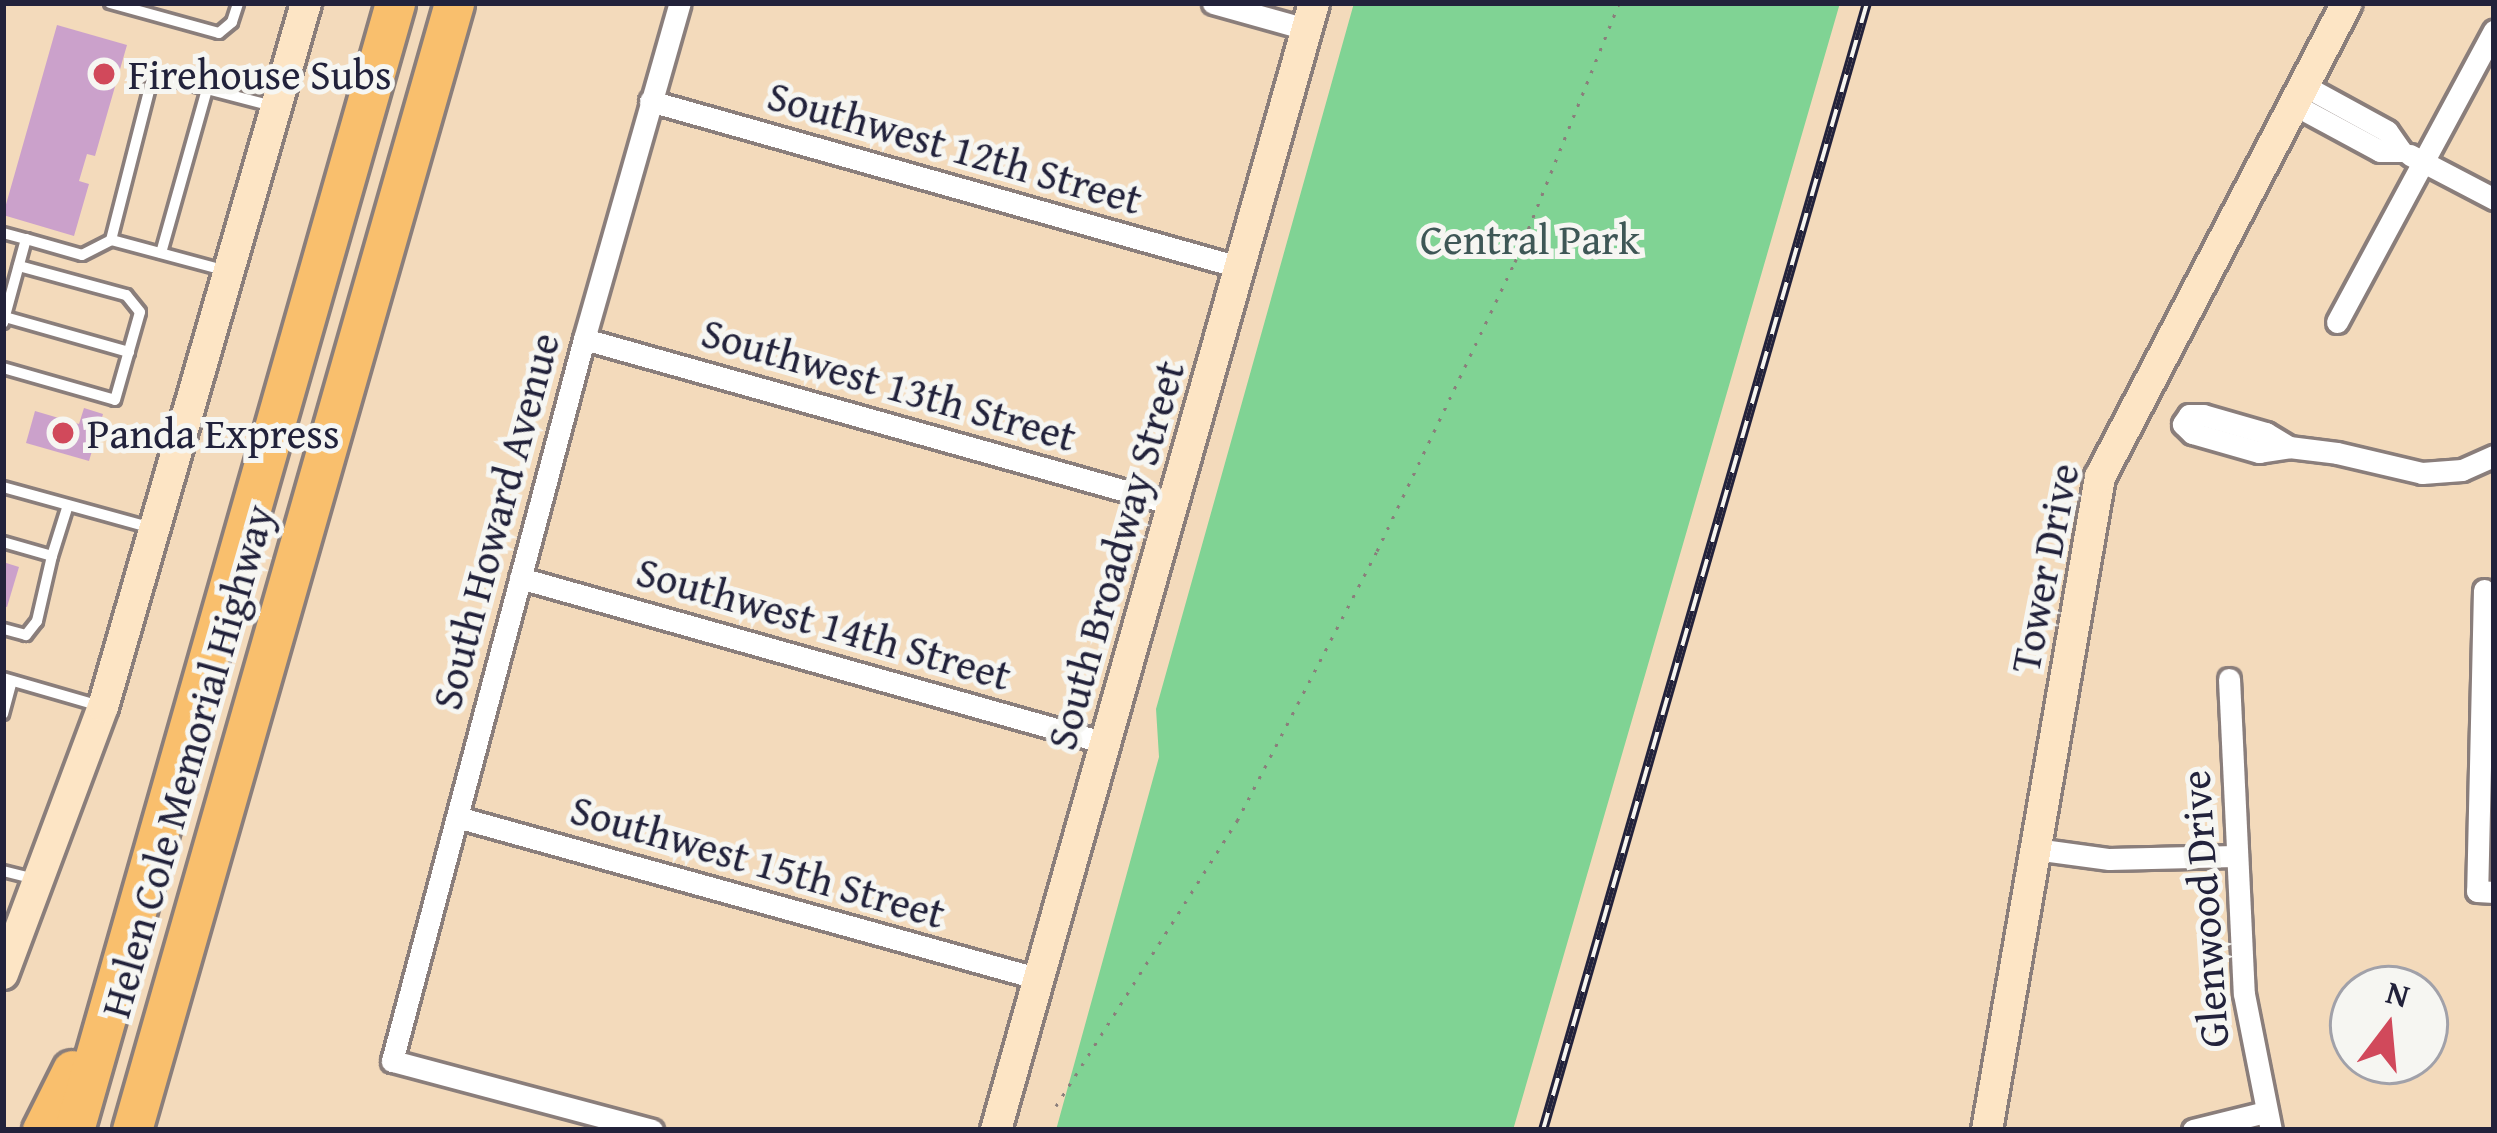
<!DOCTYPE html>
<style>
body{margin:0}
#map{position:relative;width:2497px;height:1133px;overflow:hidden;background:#f3dabb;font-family:"Gentium Book Plus",serif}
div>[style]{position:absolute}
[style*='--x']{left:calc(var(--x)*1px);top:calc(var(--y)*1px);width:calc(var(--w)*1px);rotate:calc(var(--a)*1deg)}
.green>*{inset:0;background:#80d394}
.building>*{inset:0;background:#cba1cb}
.path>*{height:3px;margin-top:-1.5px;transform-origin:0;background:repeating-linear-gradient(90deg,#8a7e7b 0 3px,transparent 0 12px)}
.roads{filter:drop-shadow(3px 0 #8a7e7b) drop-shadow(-3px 0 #8a7e7b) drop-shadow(0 3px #8a7e7b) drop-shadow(0 -3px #8a7e7b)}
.lane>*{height:10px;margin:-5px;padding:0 5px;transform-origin:5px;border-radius:5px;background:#fff}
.street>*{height:21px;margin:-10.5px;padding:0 10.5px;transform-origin:10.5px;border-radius:10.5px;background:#fff}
.secondary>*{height:30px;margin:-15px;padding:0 15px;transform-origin:15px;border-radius:15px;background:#fde5c5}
.highway>*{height:39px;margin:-19.5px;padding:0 19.5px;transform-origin:19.5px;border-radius:19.5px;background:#f9bf6d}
.rail>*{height:10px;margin-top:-5px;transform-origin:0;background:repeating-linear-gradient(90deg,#f6f6f2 0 18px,#22223b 0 36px);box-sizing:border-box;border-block:3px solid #22223b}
.dots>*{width:33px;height:33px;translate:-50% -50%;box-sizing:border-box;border:6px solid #f6f6f2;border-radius:50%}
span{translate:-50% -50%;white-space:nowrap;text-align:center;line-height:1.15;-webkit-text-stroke:10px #f6f6f2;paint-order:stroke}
.poi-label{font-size:42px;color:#22223b}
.left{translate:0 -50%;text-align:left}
.street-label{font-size:42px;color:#22223b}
.park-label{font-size:42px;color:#3e5756}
.frame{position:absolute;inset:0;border:6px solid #22223b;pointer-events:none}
.north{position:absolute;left:2329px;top:965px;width:120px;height:120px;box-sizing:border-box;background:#f6f6f2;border:3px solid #a1a1a9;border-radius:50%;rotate:16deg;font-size:33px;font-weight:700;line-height:48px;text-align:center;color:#22223b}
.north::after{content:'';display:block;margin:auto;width:42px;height:54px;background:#d1495b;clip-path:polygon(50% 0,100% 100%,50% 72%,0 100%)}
</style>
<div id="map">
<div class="green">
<div style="clip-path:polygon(1354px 3px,1840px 3px,1513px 1130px,1056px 1130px,1159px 757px,1156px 709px)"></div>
</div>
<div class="building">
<div style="clip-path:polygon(57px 25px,127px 45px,95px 156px,87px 154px,79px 181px,89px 184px,74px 236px,3px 215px)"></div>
<div style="clip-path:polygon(84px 408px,103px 414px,89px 461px,26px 443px,35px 411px,79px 424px)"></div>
<div style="clip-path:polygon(3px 562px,19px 567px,7px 607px,3px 606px)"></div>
</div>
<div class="path">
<div style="--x:1056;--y:1106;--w:338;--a:-57.6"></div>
<div style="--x:1237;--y:821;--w:304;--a:-62.6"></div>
<div style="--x:1377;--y:551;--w:320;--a:-64.5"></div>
<div style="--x:1515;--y:262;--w:279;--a:-68.1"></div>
</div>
<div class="roads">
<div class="lane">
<div style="--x:110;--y:3;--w:113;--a:15.4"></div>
<div style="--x:219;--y:33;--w:17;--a:-40"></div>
<div style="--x:232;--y:22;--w:20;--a:-72"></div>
<div style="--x:3;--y:233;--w:24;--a:15"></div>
<div style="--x:26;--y:239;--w:87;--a:105.3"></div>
<div style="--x:26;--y:239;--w:58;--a:15.9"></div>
<div style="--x:82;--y:255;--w:33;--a:-27"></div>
<div style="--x:161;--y:253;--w:170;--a:-74.3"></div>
<div style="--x:227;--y:271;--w:120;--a:-165"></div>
<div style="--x:111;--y:240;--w:170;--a:-75.7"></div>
<div style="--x:153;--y:75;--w:124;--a:14.5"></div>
<div style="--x:5;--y:317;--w:129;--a:15.8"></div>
<div style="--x:3;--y:368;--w:116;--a:15.9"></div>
<div style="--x:115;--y:400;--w:91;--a:-74.1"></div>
<div style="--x:140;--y:312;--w:22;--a:-129"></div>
<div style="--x:126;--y:295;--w:111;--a:-164.8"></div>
<div style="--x:3;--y:487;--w:155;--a:15.4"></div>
<div style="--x:3;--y:542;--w:51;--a:15.9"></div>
<div style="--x:52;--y:556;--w:67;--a:103"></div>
<div style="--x:37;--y:621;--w:18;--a:128"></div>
<div style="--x:26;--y:635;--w:24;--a:-165"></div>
<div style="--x:52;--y:556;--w:53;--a:-72.6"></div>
<div style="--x:3;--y:678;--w:101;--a:16.1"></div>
<div style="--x:3;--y:714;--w:34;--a:-75"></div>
<div style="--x:3;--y:871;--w:33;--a:14"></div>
</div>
<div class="street">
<div style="--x:1213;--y:3;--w:97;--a:15.6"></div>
<div style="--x:650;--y:101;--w:612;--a:15.74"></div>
<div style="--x:2293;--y:104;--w:99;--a:28.4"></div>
<div style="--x:2380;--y:151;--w:21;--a:0"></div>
<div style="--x:2401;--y:151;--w:24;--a:-125"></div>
<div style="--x:2387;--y:131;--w:96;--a:-151.3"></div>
<div style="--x:2410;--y:155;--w:95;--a:27.6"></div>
<div style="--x:2337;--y:322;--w:331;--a:-61.7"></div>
<div style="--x:584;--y:339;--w:611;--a:15.67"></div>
<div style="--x:2289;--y:447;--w:27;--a:-149"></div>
<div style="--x:2266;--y:433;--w:66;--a:-164.1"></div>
<div style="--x:2203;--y:415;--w:14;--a:180"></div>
<div style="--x:2189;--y:415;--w:11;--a:124"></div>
<div style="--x:2183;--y:424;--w:13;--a:45"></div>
<div style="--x:2192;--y:433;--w:70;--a:15.8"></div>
<div style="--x:2259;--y:452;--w:30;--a:-9"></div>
<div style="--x:2289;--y:447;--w:48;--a:7.1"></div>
<div style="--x:2337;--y:453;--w:87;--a:13.2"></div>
<div style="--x:2422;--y:473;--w:40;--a:-4.3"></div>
<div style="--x:2462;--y:470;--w:35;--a:-24"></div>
<div style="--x:520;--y:578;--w:609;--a:15.73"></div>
<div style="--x:2484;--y:590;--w:301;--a:91.3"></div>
<div style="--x:2477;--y:891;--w:17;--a:3"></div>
<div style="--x:2229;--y:679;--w:315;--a:87.3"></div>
<div style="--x:2244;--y:994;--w:139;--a:78.8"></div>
<div style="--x:457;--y:817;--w:605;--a:15.53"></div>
<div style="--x:2035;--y:849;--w:75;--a:7.7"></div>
<div style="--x:2109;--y:859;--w:126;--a:-1.4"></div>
<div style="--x:652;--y:1130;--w:269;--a:-165.1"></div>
<div style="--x:392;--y:1061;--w:747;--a:-75.11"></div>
<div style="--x:584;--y:339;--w:349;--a:-74.1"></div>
<div style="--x:2193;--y:1130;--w:74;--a:-14"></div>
</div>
<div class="secondary">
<div style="--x:3;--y:974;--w:285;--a:-69.5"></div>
<div style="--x:103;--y:707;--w:733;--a:-73.91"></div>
<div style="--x:996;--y:1130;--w:1171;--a:-74.24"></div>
<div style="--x:1987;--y:1130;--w:663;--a:-80.18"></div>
<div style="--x:2100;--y:477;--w:534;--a:-62.48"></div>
</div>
<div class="highway">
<div style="--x:42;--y:1130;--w:67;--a:-63.4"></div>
<div style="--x:74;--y:1130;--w:1172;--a:-74.1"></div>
<div style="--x:132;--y:1130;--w:1172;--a:-74.05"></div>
</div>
</div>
<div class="rail">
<div style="--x:1543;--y:1130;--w:1173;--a:-73.96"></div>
</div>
<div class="dots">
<div style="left:104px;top:74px;background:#d1495b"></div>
<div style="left:63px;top:433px;background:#d1495b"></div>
</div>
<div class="poi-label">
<span class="left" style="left:128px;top:74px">Firehouse Subs</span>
<span class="left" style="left:87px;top:433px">Panda Express</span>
</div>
<div class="street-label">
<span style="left:955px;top:147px;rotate:16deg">Southwest 12th Street</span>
<span style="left:889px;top:384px;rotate:16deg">Southwest 13th Street</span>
<span style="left:495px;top:521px;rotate:-75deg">South Howard Avenue</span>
<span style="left:1115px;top:555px;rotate:-74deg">South Broadway Street</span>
<span style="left:2044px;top:568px;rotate:-79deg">Tower Drive</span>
<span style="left:824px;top:623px;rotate:16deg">Southwest 14th Street</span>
<span style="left:187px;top:761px;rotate:-74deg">Helen Cole Memorial Highway</span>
<span style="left:758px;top:861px;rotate:16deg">Southwest 15th Street</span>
<span style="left:2204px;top:909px;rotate:-94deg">Glenwood Drive</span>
</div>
<div class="park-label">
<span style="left:1530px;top:239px">Central Park</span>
</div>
<div class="frame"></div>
<div class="north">N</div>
</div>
